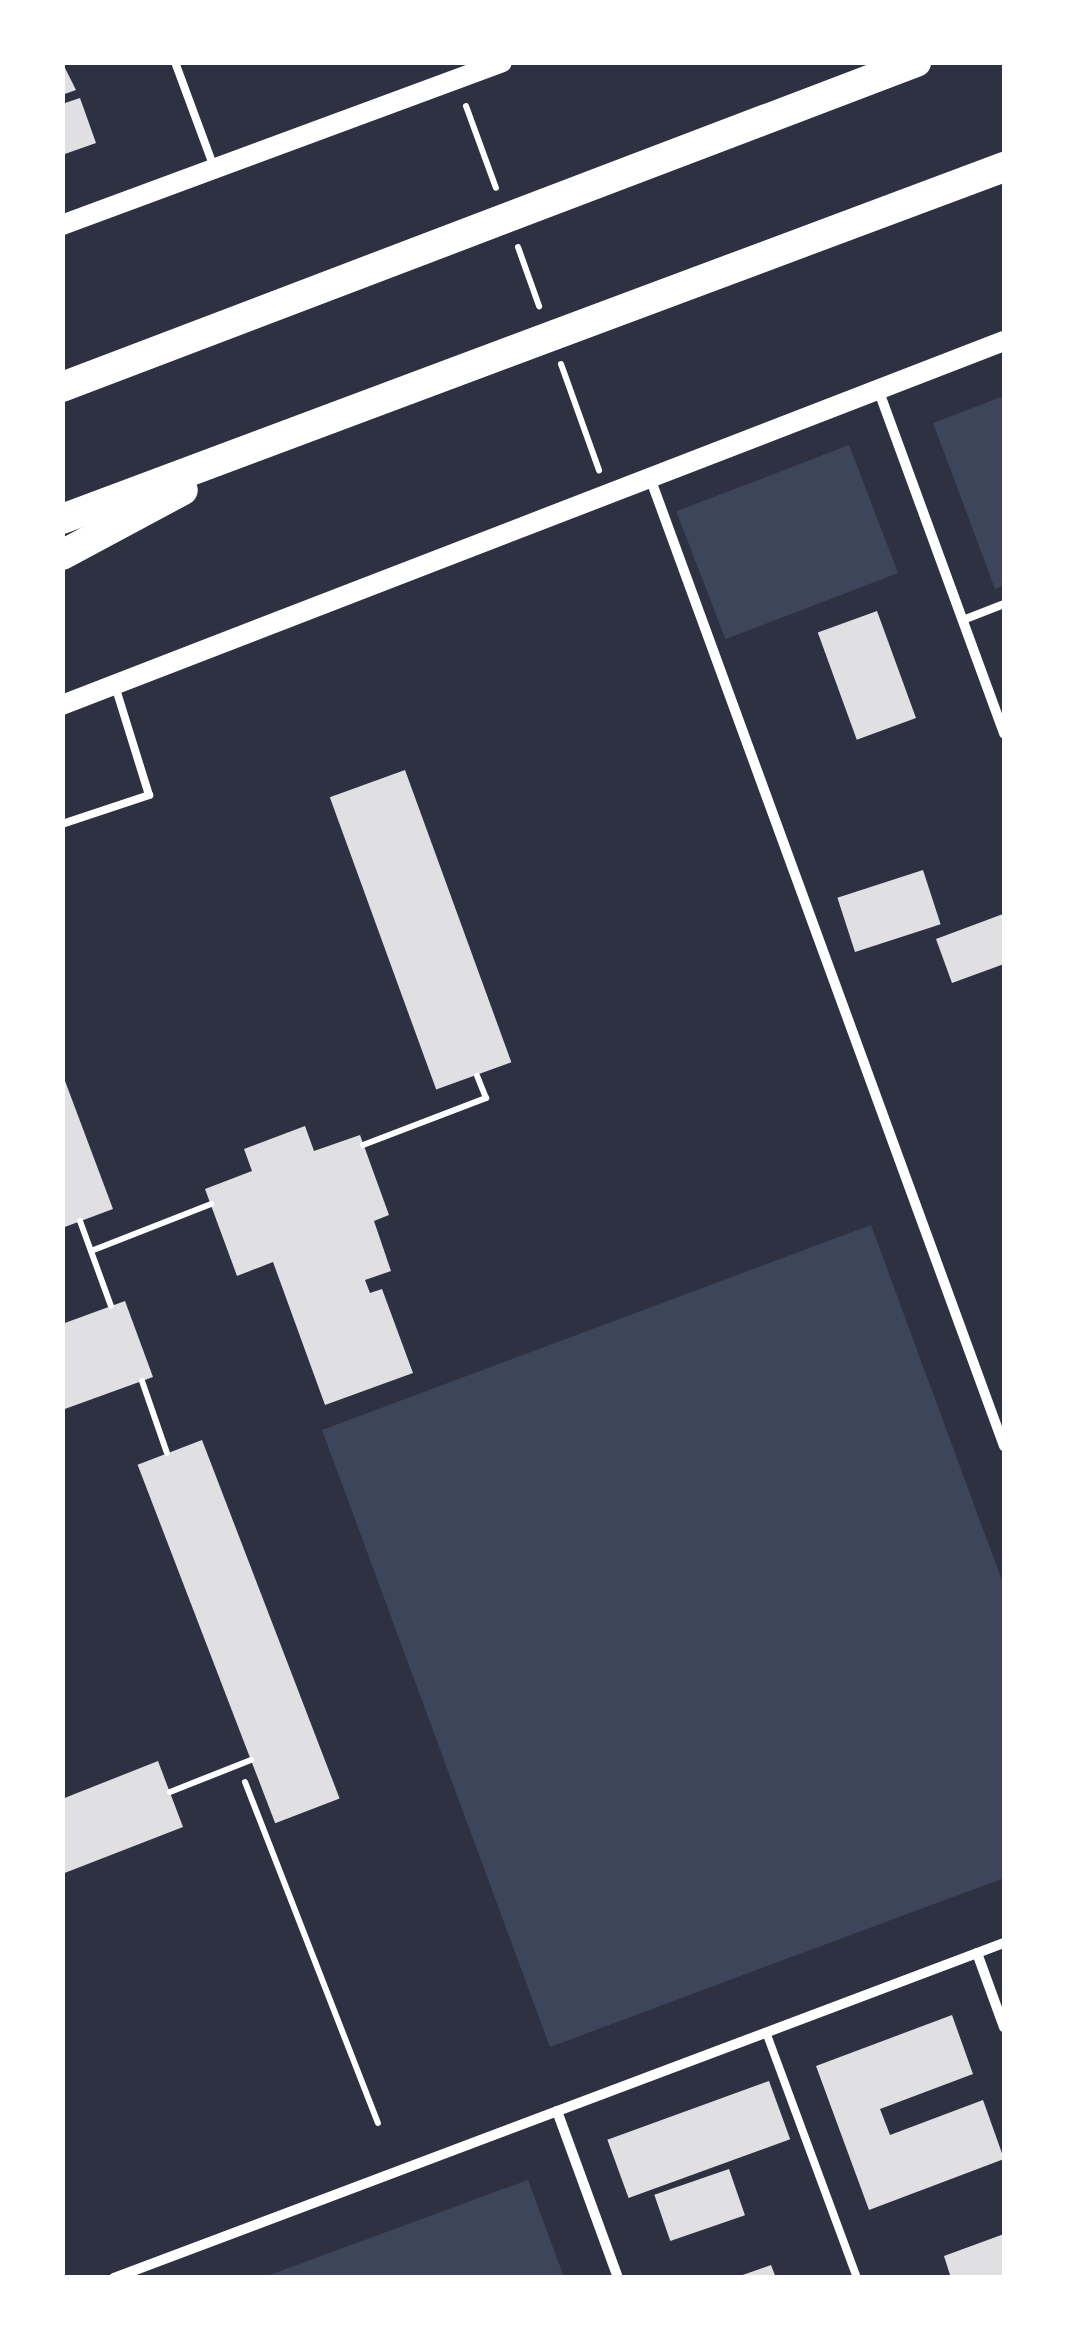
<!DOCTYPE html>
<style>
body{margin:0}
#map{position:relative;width:1067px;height:2340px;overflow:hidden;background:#2d3142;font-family:Signika,sans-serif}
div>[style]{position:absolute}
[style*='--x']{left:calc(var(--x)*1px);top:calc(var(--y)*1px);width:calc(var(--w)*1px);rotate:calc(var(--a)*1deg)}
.green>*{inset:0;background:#3c4559;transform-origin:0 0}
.building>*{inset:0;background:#e0e0e3;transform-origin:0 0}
.path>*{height:6px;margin:-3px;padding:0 3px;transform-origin:3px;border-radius:3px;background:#fff}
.service>*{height:8px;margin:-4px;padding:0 4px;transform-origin:4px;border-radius:4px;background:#fff}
.minor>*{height:10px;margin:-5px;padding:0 5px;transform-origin:5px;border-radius:5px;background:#fff}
.secondary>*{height:20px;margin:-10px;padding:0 10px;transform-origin:10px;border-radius:10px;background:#fff}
.motorway>*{height:30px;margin:-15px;padding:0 15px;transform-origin:15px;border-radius:15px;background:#fff}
span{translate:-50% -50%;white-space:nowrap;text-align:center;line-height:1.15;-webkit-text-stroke:10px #fff;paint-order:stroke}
.frame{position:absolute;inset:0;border:65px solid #fff;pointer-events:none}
</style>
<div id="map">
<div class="green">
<div style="clip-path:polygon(1004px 396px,1004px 585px,995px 589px,933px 423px)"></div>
<div style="left:849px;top:445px;width:137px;height:185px;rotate:69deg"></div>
<div style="clip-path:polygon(871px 1225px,1004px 1586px,1004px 1878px,550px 2047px,322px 1430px)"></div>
<div style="clip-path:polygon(528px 2180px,564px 2277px,264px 2277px)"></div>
</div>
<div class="building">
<div style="clip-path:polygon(62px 62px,76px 90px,62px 95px)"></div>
<div style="clip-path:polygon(80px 98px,96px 143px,62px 155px,62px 104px)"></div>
<div style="left:877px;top:611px;width:114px;height:63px;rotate:70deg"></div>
<div style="left:405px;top:770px;width:311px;height:80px;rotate:70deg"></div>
<div style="left:923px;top:870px;width:57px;height:90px;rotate:72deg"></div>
<div style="clip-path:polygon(1003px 914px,1004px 964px,952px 983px,936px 939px)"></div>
<div style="clip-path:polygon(62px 1073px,113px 1209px,62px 1228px)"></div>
<div style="clip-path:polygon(305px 1126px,314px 1151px,360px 1135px,389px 1215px,374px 1221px,391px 1271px,365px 1280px,370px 1293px,382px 1289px,413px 1373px,325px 1405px,273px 1262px,237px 1276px,205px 1189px,252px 1171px,244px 1149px)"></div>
<div style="clip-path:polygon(125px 1301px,153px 1377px,62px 1410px,62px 1324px)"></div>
<div style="left:202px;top:1440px;width:384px;height:69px;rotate:69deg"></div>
<div style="clip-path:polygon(158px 1761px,183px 1827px,62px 1874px,62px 1799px)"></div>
<div style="clip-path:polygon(952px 2015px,973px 2074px,880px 2109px,890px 2135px,983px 2100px,1004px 2159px,869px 2210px,816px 2066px)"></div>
<div style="left:769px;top:2081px;width:62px;height:172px;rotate:70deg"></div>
<div style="left:729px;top:2169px;width:49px;height:79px;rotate:71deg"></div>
<div style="clip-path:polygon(1004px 2234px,1004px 2278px,951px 2278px,944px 2256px)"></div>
<div style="clip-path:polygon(771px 2265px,776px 2278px,737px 2278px,737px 2277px)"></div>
</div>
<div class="path">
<div style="--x:466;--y:106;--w:87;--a:69.9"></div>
<div style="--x:518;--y:247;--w:63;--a:70.4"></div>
<div style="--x:561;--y:364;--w:113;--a:70.3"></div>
<div style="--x:363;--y:1145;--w:132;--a:-20.9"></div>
<div style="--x:486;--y:1098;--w:24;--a:-112"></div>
<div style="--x:80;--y:1221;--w:90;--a:70"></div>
<div style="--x:91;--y:1251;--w:129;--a:-21.4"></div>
<div style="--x:142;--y:1381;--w:76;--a:70.9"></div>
<div style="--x:245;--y:1782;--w:366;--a:68.7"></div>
<div style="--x:170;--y:1792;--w:87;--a:-21.6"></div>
</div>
<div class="service">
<div style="--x:175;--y:62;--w:110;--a:69.7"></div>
<div style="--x:963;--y:620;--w:44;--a:-21.3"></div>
<div style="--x:62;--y:824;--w:92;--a:-18.4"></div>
<div style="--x:149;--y:795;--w:114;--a:-107.3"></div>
<div style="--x:766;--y:2032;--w:262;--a:69.7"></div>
</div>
<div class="minor">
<div style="--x:878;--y:389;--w:367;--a:69.9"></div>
<div style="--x:649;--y:475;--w:1034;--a:69.92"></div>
<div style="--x:977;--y:1953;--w:79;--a:70"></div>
<div style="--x:557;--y:2111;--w:178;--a:69.9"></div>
<div style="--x:114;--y:2278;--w:951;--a:-20.63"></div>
</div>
<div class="secondary">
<div style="--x:62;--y:225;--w:469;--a:-20.3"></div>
<div style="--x:62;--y:705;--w:1010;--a:-21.13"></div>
</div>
<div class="motorway">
<div style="--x:62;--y:387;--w:914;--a:-20.83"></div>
<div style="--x:62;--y:519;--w:1006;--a:-20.49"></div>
<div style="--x:62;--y:555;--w:137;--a:-28.2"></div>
</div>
<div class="frame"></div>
</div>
